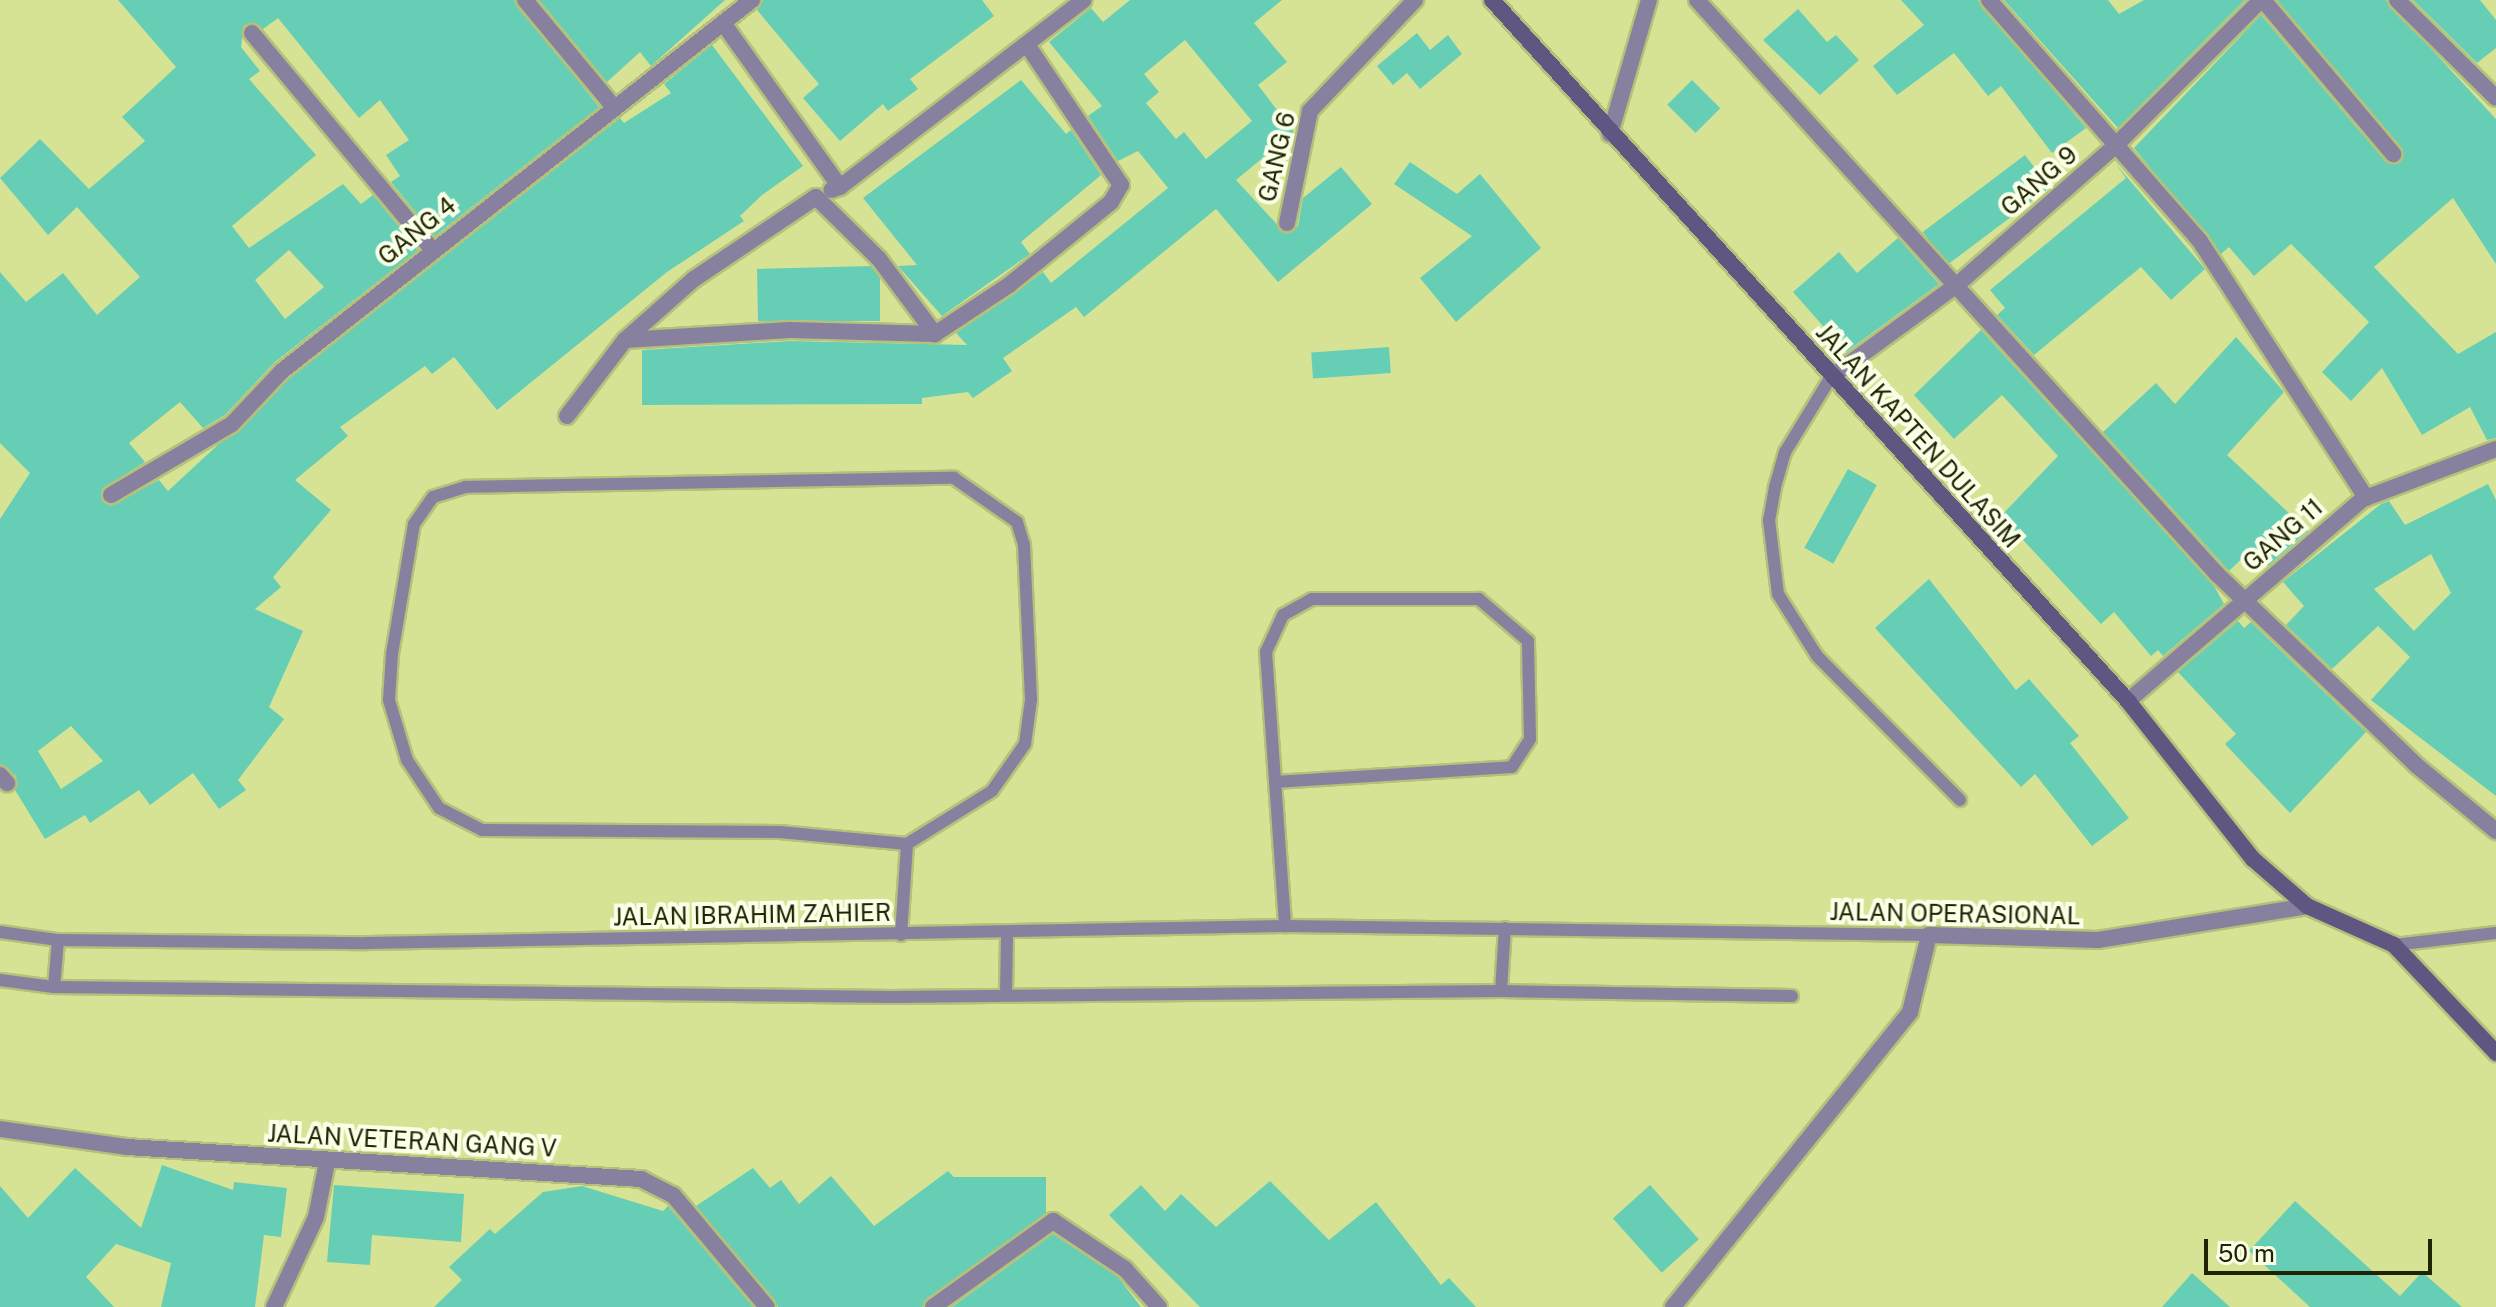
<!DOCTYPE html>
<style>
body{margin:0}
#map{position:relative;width:2496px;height:1307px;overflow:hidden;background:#d6e394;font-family:"Public Sans",sans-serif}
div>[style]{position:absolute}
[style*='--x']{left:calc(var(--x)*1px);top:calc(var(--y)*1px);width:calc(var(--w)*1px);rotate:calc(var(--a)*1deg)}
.building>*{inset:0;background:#67ceb6;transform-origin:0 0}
.roads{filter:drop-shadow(2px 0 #b5c17a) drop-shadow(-2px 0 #b5c17a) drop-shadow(0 2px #b5c17a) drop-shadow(0 -2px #b5c17a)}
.lane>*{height:12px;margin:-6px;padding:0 6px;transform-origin:6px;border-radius:6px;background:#88809f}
.street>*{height:16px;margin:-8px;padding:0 8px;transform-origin:8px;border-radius:8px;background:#88809f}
.secondary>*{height:16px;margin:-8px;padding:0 8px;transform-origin:8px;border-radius:8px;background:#615581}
span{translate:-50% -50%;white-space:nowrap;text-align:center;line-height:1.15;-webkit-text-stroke:8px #faffe7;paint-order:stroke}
.street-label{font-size:24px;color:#202403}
.scale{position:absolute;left:2204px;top:1239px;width:228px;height:36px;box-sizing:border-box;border:4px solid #202403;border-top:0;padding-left:10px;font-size:24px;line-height:28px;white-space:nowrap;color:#202403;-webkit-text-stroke:6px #faffe7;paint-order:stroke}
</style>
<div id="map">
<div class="building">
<div style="clip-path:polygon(evenodd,118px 0,514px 0,599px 107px,435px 236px,391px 182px,400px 176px,386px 155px,409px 140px,380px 100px,359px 118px,278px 18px,263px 29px,244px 25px,241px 47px,260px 71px,249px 79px,316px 155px,232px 226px,249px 248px,343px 184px,361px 204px,373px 195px,418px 250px,275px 362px,225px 415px,203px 428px,180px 402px,129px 443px,145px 462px,102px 489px,110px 506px,159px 480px,168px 491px,289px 379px,620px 118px,624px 123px,671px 93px,664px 84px,712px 45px,803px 166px,762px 195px,740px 216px,744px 221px,667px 272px,497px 410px,454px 357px,432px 374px,425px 366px,340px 427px,348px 436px,295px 480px,331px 510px,273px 577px,281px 587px,255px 609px,303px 631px,269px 707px,284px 719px,238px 780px,246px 790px,219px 809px,193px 773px,150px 805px,139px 790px,90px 823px,85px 815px,45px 839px,15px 790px,16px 776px,0 764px,0 519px,30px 473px,0 443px,0 272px,26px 302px,63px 273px,97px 315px,140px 277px,77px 207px,48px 235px,0 178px,40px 139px,89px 189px,145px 141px,122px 117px,176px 67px,118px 0,289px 250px,324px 287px,285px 319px,255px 280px,289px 250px,118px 0,71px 726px,103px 761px,61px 789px,38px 751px,71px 726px)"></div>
<div style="clip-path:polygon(539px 0,725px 0,651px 66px,640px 52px,607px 82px)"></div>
<div style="clip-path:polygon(763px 0,982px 0,994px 16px,910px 79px,918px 89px,888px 111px,883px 104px,840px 141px,803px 98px,819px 84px,757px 10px)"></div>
<div style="clip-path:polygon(evenodd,1130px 0,1282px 0,1254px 23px,1287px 62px,1258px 85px,1294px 132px,1236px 180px,1286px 234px,1298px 226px,1303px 198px,1341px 167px,1372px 204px,1278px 282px,1216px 209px,1084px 317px,1076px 307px,1003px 358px,1012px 371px,973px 398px,968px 392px,922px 398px,922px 404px,642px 405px,642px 350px,790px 341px,967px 345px,956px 333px,1043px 272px,1051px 283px,1168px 188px,1138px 151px,1118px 161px,1088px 116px,1102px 106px,1049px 42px,1091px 8px,1103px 22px,1130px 0,1185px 40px,1252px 121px,1206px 159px,1184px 132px,1176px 139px,1146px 103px,1159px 92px,1144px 74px,1185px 40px)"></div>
<div style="clip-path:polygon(1901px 0,1978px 0,2086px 128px,2052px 153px,2001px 86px,1988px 96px,1954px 53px,1897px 95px,1873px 66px,1924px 25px)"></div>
<div style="clip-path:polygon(2004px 0,2108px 0,2119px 14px,2144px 0,2245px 0,2118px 128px)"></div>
<div style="clip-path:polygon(2277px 0,2386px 0,2496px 119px,2496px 264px,2453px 198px,2374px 267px,2458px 354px,2496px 332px,2496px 438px,2487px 440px,2470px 407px,2422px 435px,2382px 368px,2351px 401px,2322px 372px,2369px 322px,2291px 244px,2254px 276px,2229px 247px,2221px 254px,2134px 148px,2261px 15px,2385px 161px,2401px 162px,2401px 147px)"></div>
<div style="clip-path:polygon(2413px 0,2480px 0,2496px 20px,2496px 48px,2477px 63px)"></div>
<div style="clip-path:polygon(1798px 9px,1827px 42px,1836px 35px,1859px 60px,1820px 95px,1763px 40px)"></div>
<div style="clip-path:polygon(1417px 33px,1430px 50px,1448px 35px,1462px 54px,1420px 89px,1407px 73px,1393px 85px,1377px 66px)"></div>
<div style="clip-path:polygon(1021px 80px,1066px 134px,1071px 130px,1101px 175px,1021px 242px,1030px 254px,942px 316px,898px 266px,917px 265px,863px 198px)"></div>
<div style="left:1692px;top:80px;width:40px;height:35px;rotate:45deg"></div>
<div style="left:2025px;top:155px;width:41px;height:128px;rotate:53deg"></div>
<div style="clip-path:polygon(1410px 162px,1457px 194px,1480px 174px,1541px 248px,1456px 322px,1420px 278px,1472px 236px,1394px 184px)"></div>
<div style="clip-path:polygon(2115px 163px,2205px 269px,2171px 300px,2141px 267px,2034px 355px,1997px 315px,2005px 308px,1990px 290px,2126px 178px)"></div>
<div style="clip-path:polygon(1898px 238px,1939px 284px,1846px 352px,1793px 292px,1839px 252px,1857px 273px)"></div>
<div style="clip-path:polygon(871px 266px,880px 278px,880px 321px,758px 321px,757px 269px)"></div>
<div style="clip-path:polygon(1981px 330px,2214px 586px,2224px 604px,2163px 656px,2158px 650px,2151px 656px,2114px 612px,2101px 624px,2001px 516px,2058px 456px,2002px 395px,1954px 439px,1914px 395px)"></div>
<div style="clip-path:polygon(2236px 337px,2284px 392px,2227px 455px,2308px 531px,2268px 566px,2253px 548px,2229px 571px,2103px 432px,2156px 383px,2175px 404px)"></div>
<div style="left:1389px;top:347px;width:26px;height:78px;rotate:86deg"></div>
<div style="left:1848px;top:469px;width:33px;height:90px;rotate:29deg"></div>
<div style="clip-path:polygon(evenodd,2488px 484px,2496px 500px,2496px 796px,2371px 700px,2410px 657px,2378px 626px,2332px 669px,2286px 625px,2304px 606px,2283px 582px,2381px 504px,2389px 501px,2405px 525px,2488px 484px,2431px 554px,2451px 593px,2414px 631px,2374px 589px,2431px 554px)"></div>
<div style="clip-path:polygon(1929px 579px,2016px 690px,2029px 679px,2079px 736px,2070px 743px,2129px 818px,2092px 846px,2035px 774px,2021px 787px,1875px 628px)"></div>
<div style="clip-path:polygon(2238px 621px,2244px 628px,2251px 622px,2366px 732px,2290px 813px,2225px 744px,2236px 734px,2178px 672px)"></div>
<div style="clip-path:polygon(162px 1165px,233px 1190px,234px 1182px,287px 1188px,281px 1237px,264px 1235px,255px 1307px,161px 1307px,171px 1263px,116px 1244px,86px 1277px,114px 1307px,0 1307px,0 1186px,28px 1218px,75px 1168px,141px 1228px)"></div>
<div style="clip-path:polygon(753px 1168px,770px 1188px,781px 1180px,799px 1204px,831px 1176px,874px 1226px,948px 1171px,954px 1177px,1046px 1177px,1046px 1213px,922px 1307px,778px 1307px,696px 1206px)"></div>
<div style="clip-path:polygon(1270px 1181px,1329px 1240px,1376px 1202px,1441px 1285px,1449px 1278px,1476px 1307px,1200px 1307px,1109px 1215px,1141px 1185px,1165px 1211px,1181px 1194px,1216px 1227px)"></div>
<div style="clip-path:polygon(334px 1185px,464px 1194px,461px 1242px,372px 1235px,370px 1265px,327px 1262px)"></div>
<div style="left:1650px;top:1185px;width:73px;height:50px;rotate:48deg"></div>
<div style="clip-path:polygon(582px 1186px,663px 1211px,668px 1206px,753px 1307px,434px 1307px,462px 1280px,449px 1267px,490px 1229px,495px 1234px,543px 1192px)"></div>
<div style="clip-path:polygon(2295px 1201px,2400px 1296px,2422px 1272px,2462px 1307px,2310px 1307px,2249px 1251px)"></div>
<div style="clip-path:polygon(1053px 1234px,1118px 1277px,1141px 1307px,952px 1307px)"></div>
<div style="clip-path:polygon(2192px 1273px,2230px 1307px,2162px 1307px)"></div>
</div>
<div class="roads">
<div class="lane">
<div style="--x:1831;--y:377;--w:88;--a:121.5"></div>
<div style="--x:1785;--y:452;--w:36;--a:106"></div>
<div style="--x:1775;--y:487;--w:34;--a:100"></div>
<div style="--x:1769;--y:520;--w:75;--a:83.1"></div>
<div style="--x:1778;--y:594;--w:73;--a:57.8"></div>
<div style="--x:1817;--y:656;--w:203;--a:45.2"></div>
<div style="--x:954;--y:478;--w:77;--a:34.9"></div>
<div style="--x:1017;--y:522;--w:24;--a:73"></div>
<div style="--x:1024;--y:545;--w:155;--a:87.4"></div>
<div style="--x:1031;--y:700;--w:44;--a:97.8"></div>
<div style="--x:1025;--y:744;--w:57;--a:125.1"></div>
<div style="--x:992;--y:791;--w:100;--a:148.1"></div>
<div style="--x:907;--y:844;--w:128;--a:-174.6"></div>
<div style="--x:780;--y:832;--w:298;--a:-179.6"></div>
<div style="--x:482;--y:830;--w:48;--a:-152.9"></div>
<div style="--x:439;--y:808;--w:58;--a:-123.7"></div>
<div style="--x:407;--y:760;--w:63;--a:-106.7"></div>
<div style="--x:389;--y:700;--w:46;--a:-86.3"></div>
<div style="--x:392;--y:654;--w:132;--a:-80.4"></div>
<div style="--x:414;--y:524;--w:33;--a:-55"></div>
<div style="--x:433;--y:497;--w:34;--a:-17"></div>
<div style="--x:465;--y:487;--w:489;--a:-1.1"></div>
<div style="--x:1275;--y:782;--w:237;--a:-3.6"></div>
<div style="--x:1512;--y:767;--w:33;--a:-57"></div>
<div style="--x:1530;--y:739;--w:98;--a:-91.2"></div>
<div style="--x:1528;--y:641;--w:65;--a:-139.4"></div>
<div style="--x:1479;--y:599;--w:167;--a:180"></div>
<div style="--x:1312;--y:599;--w:33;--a:151"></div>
<div style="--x:1283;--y:615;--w:41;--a:114.7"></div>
<div style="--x:1266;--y:652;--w:275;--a:86"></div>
<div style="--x:0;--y:932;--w:59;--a:7.9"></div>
<div style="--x:58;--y:940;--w:309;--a:0.6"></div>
<div style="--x:367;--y:943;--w:918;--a:-1.06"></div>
<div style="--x:1285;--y:926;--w:644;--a:0.8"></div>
<div style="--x:901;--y:935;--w:91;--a:-86.2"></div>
<div style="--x:2394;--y:945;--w:103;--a:-6.7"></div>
<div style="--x:0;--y:980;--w:54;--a:7.4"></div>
<div style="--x:54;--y:987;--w:838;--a:0.68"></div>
<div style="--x:892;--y:997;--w:609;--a:-0.56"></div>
<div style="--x:1501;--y:991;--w:291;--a:1"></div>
<div style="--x:54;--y:987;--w:47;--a:-85.1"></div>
<div style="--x:1501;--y:991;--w:63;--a:-86.4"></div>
<div style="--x:1006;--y:994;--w:58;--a:-89"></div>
</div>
<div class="street">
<div style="--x:525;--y:0;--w:138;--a:50.3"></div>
<div style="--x:1697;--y:0;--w:775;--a:47.83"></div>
<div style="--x:2217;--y:574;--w:276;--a:43.8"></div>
<div style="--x:2416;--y:765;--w:104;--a:39.5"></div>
<div style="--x:1989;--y:0;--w:320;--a:48.8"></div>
<div style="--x:2200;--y:241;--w:306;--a:57.1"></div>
<div style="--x:2263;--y:0;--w:202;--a:49.8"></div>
<div style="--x:2397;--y:0;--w:139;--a:44.7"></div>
<div style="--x:723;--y:23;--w:201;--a:54.5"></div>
<div style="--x:840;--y:187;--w:9;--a:162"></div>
<div style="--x:252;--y:33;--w:281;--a:50.2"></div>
<div style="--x:1610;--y:134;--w:140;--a:-73.8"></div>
<div style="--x:840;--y:187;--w:307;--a:-37.5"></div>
<div style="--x:1287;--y:223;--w:114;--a:-78.4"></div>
<div style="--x:1310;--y:111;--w:153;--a:-46.6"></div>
<div style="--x:625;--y:340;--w:165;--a:-3.5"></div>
<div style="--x:790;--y:330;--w:145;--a:1.6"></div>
<div style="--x:935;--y:334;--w:89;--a:-33.5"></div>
<div style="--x:1009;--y:285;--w:132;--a:-39.1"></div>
<div style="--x:1111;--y:202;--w:20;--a:-60"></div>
<div style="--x:1121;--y:185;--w:167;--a:-123.8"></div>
<div style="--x:1831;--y:377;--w:157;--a:-36.2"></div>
<div style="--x:1958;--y:284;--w:209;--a:-41.3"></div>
<div style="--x:2115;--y:146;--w:206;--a:-45"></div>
<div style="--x:567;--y:416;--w:96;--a:-52.7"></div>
<div style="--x:625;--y:340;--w:92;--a:-41.5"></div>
<div style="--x:694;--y:279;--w:147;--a:-33.9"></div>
<div style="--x:816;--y:197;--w:88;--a:44.5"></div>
<div style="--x:879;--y:259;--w:94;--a:53.3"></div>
<div style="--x:111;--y:495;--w:140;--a:-30.4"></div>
<div style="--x:232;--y:424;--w:73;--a:-46.7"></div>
<div style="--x:282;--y:371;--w:599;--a:-38.29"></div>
<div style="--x:2128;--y:701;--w:310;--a:-40.7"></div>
<div style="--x:2363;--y:499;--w:142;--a:-20.6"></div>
<div style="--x:0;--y:775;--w:11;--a:49"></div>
<div style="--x:0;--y:1129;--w:128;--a:8.1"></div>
<div style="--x:127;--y:1147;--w:515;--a:3.56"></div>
<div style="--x:641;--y:1179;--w:36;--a:27"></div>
<div style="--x:673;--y:1195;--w:146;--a:50"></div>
<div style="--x:274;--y:1307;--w:99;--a:-65"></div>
<div style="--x:316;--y:1217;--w:56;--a:-78.7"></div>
<div style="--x:933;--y:1307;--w:148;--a:-35.6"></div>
<div style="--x:1053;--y:1221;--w:87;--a:33.7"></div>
<div style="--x:1125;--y:1269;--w:51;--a:48.2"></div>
<div style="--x:1673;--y:1307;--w:378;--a:-51.2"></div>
<div style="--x:1910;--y:1012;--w:79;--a:-76.1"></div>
<div style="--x:1929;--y:935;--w:169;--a:1.7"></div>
<div style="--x:2098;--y:940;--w:212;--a:-9.2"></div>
</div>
<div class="secondary">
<div style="--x:1492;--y:0;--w:947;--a:47.78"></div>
<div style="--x:2128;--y:701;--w:201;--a:51.7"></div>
<div style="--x:2253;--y:859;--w:72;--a:41"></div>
<div style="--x:2307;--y:906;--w:95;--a:24.1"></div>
<div style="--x:2394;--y:945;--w:149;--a:46.6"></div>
</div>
</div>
<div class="street-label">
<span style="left:1277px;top:157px;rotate:-77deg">GANG 6</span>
<span style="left:2039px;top:181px;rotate:-41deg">GANG 9</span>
<span style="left:417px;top:231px;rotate:-39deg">GANG 4</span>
<span style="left:1918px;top:436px;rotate:48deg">JALAN KAPTEN DULASIM</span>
<span style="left:2283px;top:535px;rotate:-41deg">GANG 11</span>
<span style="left:1955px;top:914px;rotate:1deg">JALAN OPERASIONAL</span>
<span style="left:752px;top:915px;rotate:-1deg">JALAN IBRAHIM ZAHIER</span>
<span style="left:412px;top:1141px;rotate:3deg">JALAN VETERAN GANG V</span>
</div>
<div class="scale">50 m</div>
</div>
